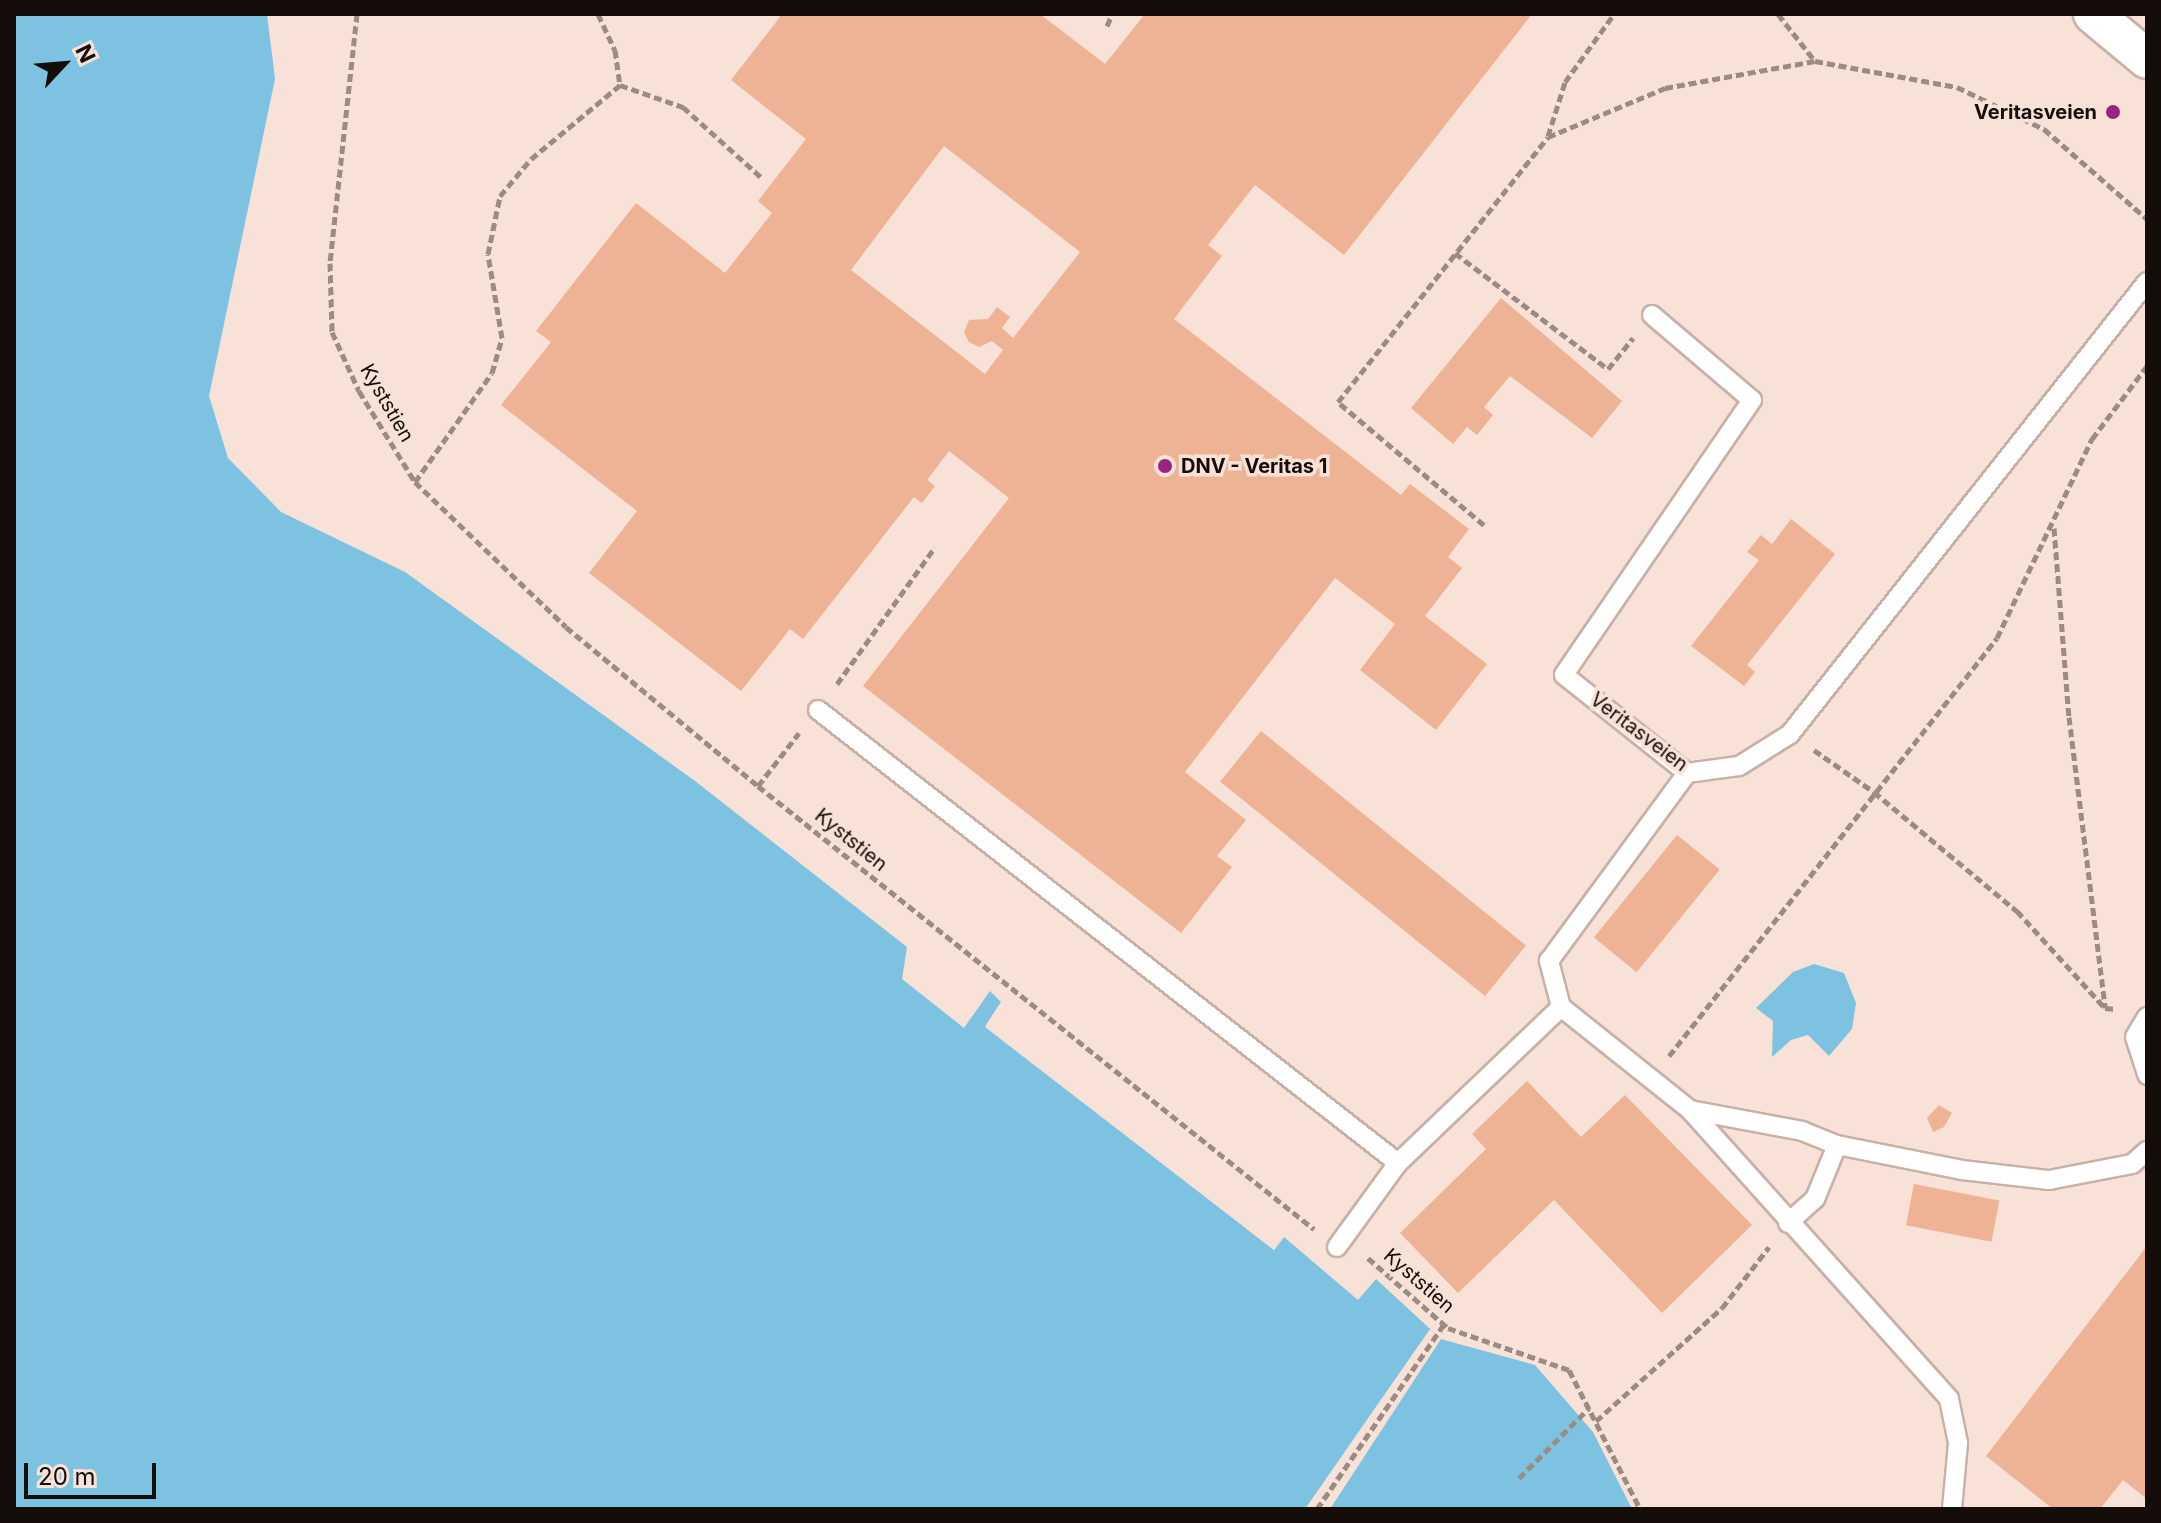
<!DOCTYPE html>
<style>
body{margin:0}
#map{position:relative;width:2161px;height:1523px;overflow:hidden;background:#f8e1d6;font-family:Inter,sans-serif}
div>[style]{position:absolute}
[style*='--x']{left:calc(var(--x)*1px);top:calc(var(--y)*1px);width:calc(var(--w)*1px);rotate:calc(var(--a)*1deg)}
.water>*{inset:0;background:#7dc2e0}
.pier>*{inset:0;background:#f8e1d6}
.building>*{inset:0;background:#eeb295;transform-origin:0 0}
.path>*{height:5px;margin-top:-2.5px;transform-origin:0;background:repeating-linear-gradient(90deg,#9c8b83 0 8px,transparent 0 12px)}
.roads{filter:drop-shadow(2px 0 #c7b1a7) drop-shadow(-2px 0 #c7b1a7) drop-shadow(0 2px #c7b1a7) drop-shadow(0 -2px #c7b1a7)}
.lane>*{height:18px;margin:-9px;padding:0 9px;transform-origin:9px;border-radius:9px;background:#fff}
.street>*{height:38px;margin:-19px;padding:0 19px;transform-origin:19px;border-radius:19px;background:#fff}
.dots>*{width:22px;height:22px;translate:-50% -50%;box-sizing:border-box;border:4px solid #f8e1d6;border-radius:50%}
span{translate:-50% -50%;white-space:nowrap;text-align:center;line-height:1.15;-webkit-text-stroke:7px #f8e1d6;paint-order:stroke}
.poi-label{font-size:20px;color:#140d0a;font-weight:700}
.right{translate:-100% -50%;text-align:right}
.left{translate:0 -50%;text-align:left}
.street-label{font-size:20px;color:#140d0a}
.frame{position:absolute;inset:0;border:16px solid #140d0a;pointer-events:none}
.north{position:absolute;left:24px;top:24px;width:80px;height:80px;-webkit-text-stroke:6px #f8e1d6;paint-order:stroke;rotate:64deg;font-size:22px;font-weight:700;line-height:32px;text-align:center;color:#140d0a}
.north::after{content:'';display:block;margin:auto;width:28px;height:36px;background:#140d0a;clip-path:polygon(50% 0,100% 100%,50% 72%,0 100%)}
.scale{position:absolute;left:24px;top:1463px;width:132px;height:36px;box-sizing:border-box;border:4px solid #140d0a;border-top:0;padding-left:10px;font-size:24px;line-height:28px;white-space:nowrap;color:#140d0a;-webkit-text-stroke:6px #f8e1d6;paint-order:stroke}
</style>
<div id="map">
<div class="water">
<div style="clip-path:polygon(14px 14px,267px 14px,275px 79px,209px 396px,228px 458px,281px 512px,405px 572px,695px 781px,907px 947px,902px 979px,964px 1028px,990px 991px,1001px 1002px,985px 1027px,1274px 1250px,1284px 1237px,1358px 1300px,1376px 1279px,1441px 1339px,1535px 1365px,1593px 1432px,1632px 1509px,14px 1509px)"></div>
<div style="clip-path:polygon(1814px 964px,1844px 973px,1856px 1003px,1852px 1029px,1829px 1056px,1808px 1035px,1791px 1040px,1772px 1057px,1773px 1021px,1756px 1008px,1793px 972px)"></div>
</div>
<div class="pier">
<div style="clip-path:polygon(1001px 1002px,990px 1025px,1273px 1244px,1286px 1234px,1274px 1250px,986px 1025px)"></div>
<div style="clip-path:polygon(1430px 1329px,1441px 1339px,1330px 1509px,1305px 1509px)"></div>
</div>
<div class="building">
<div style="clip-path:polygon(evenodd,776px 14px,1040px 14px,1105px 64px,1145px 14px,1532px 14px,1344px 255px,1255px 185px,1208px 245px,1222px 256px,1174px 319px,1401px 495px,1410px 484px,1469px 529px,1448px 557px,1462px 568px,1425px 616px,1487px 664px,1436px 730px,1360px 670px,1395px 624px,1335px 578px,1185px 772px,1246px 820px,1217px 856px,1232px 867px,1181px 933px,863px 686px,1009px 498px,949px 451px,927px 480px,935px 486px,922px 503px,914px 497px,803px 639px,790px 629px,741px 691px,589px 573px,637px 511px,501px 405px,551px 342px,536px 331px,636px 203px,725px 273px,772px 213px,758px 201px,806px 139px,731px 80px,780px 17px,776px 14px,944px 146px,1080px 252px,1013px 338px,1002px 328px,1010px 317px,997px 307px,988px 319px,969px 320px,964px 332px,969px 342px,979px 347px,992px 341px,1003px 350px,985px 374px,851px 270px,944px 146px)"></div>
<div style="clip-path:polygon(1501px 298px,1622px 401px,1592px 438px,1510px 376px,1484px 407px,1493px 415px,1477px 435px,1467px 427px,1453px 444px,1411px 408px)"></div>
<div style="clip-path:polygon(1791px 519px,1835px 554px,1747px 665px,1755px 672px,1744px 686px,1691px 646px,1759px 560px,1747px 552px,1761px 535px,1772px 544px)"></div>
<div style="left:1261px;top:731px;width:341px;height:65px;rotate:39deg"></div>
<div style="left:1677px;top:835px;width:55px;height:132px;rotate:39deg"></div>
<div style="clip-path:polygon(1527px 1081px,1581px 1137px,1625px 1095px,1752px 1225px,1662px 1313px,1554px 1200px,1458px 1293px,1400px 1233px,1486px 1149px,1472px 1134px)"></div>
<div style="clip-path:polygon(1939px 1105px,1952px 1113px,1944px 1127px,1933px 1132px,1927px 1118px)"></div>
<div style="left:1914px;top:1184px;width:87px;height:42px;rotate:11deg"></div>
<div style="clip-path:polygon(2147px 1246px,2147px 1499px,2123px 1480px,2100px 1509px,2053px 1509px,1986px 1456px)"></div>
</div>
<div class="path">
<div style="--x:357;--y:14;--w:250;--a:96.2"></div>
<div style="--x:330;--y:263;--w:69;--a:88.3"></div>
<div style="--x:332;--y:332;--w:65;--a:65.4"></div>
<div style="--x:359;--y:391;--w:107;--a:58.4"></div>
<div style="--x:415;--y:482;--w:209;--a:43.8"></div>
<div style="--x:566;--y:627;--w:249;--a:39.6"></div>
<div style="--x:758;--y:786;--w:711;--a:38.55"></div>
<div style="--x:598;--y:14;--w:40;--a:65"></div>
<div style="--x:615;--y:50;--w:35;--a:82"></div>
<div style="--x:1778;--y:14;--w:60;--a:51.8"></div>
<div style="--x:1107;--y:26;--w:13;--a:-67"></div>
<div style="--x:1548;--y:136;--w:57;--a:-72.5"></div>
<div style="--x:1565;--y:82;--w:84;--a:-54.2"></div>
<div style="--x:1455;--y:253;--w:192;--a:37.2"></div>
<div style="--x:1608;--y:369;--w:40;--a:-51"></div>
<div style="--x:415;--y:482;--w:133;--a:-54.8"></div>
<div style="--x:492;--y:373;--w:36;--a:-74"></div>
<div style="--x:502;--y:338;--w:85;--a:-99.5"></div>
<div style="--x:488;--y:254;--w:59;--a:-78.3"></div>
<div style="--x:500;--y:196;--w:48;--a:-50"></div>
<div style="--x:531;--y:159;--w:116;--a:-39.7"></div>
<div style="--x:620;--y:85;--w:67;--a:19.2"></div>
<div style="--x:683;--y:107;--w:106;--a:41.9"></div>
<div style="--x:1484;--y:525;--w:191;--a:-139.9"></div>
<div style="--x:1338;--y:402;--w:338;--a:-51.6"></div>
<div style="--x:1548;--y:137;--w:127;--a:-22.7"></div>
<div style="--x:1665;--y:88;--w:152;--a:-10.2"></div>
<div style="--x:1815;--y:61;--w:144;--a:10.4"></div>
<div style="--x:1957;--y:87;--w:97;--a:25.8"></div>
<div style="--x:2044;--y:129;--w:137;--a:41.1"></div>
<div style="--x:2054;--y:528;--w:190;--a:85.5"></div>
<div style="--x:2069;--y:717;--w:293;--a:82.9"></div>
<div style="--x:837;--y:684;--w:168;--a:-54.4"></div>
<div style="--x:1814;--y:750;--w:73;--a:35"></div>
<div style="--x:1874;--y:792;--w:186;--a:39.8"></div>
<div style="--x:2017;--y:911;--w:131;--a:47.8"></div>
<div style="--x:2105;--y:1008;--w:12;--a:5"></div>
<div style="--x:758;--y:786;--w:67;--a:-52.3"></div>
<div style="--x:1669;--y:1056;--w:531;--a:-51.88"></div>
<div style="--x:1997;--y:638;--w:221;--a:-64.5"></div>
<div style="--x:2092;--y:439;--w:91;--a:-53"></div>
<div style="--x:1368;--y:1258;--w:106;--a:41.2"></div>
<div style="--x:1448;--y:1328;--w:128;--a:19.1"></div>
<div style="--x:1569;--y:1370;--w:156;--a:62.9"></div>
<div style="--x:1596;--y:1421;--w:169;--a:-41.9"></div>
<div style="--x:1722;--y:1308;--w:77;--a:-52.4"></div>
<div style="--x:1519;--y:1478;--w:99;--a:-45"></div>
<div style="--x:1317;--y:1509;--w:224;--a:-55.5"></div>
</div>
<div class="roads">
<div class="lane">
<div style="--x:1652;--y:315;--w:131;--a:40.4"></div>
<div style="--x:1752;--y:400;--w:333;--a:124.4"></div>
<div style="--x:1564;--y:675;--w:157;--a:38.5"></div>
<div style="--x:1687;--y:773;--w:52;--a:-7.7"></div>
<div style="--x:1739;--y:766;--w:60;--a:-32.1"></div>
<div style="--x:1790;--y:734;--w:576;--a:-51.7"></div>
<div style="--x:818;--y:710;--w:736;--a:37.99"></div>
<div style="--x:1561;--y:1007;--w:165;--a:38.6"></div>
<div style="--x:1690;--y:1110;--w:388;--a:48.1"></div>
<div style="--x:1949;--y:1399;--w:45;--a:78.4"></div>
<div style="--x:1958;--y:1443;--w:66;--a:95.2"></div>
<div style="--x:2147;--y:1017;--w:23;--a:121"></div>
<div style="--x:2135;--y:1037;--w:40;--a:72"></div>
<div style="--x:1690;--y:1110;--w:114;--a:10.6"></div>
<div style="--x:1802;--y:1131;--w:38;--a:22"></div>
<div style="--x:1837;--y:1145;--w:127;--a:11.3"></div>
<div style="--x:1962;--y:1170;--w:88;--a:6.6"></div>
<div style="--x:2049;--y:1180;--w:85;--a:-10.9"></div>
<div style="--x:2132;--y:1164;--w:20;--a:-41"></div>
<div style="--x:1788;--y:1223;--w:36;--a:-42"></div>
<div style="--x:1815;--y:1199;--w:58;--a:-67.8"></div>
<div style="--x:1337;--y:1247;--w:104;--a:-54"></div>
<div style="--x:1398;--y:1163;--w:226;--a:-43.7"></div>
<div style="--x:1561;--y:1007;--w:48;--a:-104.6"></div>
<div style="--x:1549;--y:961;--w:233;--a:-53.7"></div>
</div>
<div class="street">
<div style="--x:2093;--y:14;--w:70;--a:39.8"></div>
</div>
</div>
<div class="dots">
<div style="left:2113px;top:112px;background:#962483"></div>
<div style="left:1165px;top:466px;background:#962483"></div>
</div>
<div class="poi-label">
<span class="right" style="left:2097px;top:112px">Veritasveien</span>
<span class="left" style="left:1181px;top:466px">DNV - Veritas 1</span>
</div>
<div class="street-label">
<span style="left:387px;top:403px;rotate:60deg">Kyststien</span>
<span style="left:1639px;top:732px;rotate:37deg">Veritasveien</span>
<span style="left:851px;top:840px;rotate:39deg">Kyststien</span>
<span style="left:1419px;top:1281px;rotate:41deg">Kyststien</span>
</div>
<div class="frame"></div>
<div class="north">N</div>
<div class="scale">20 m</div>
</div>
